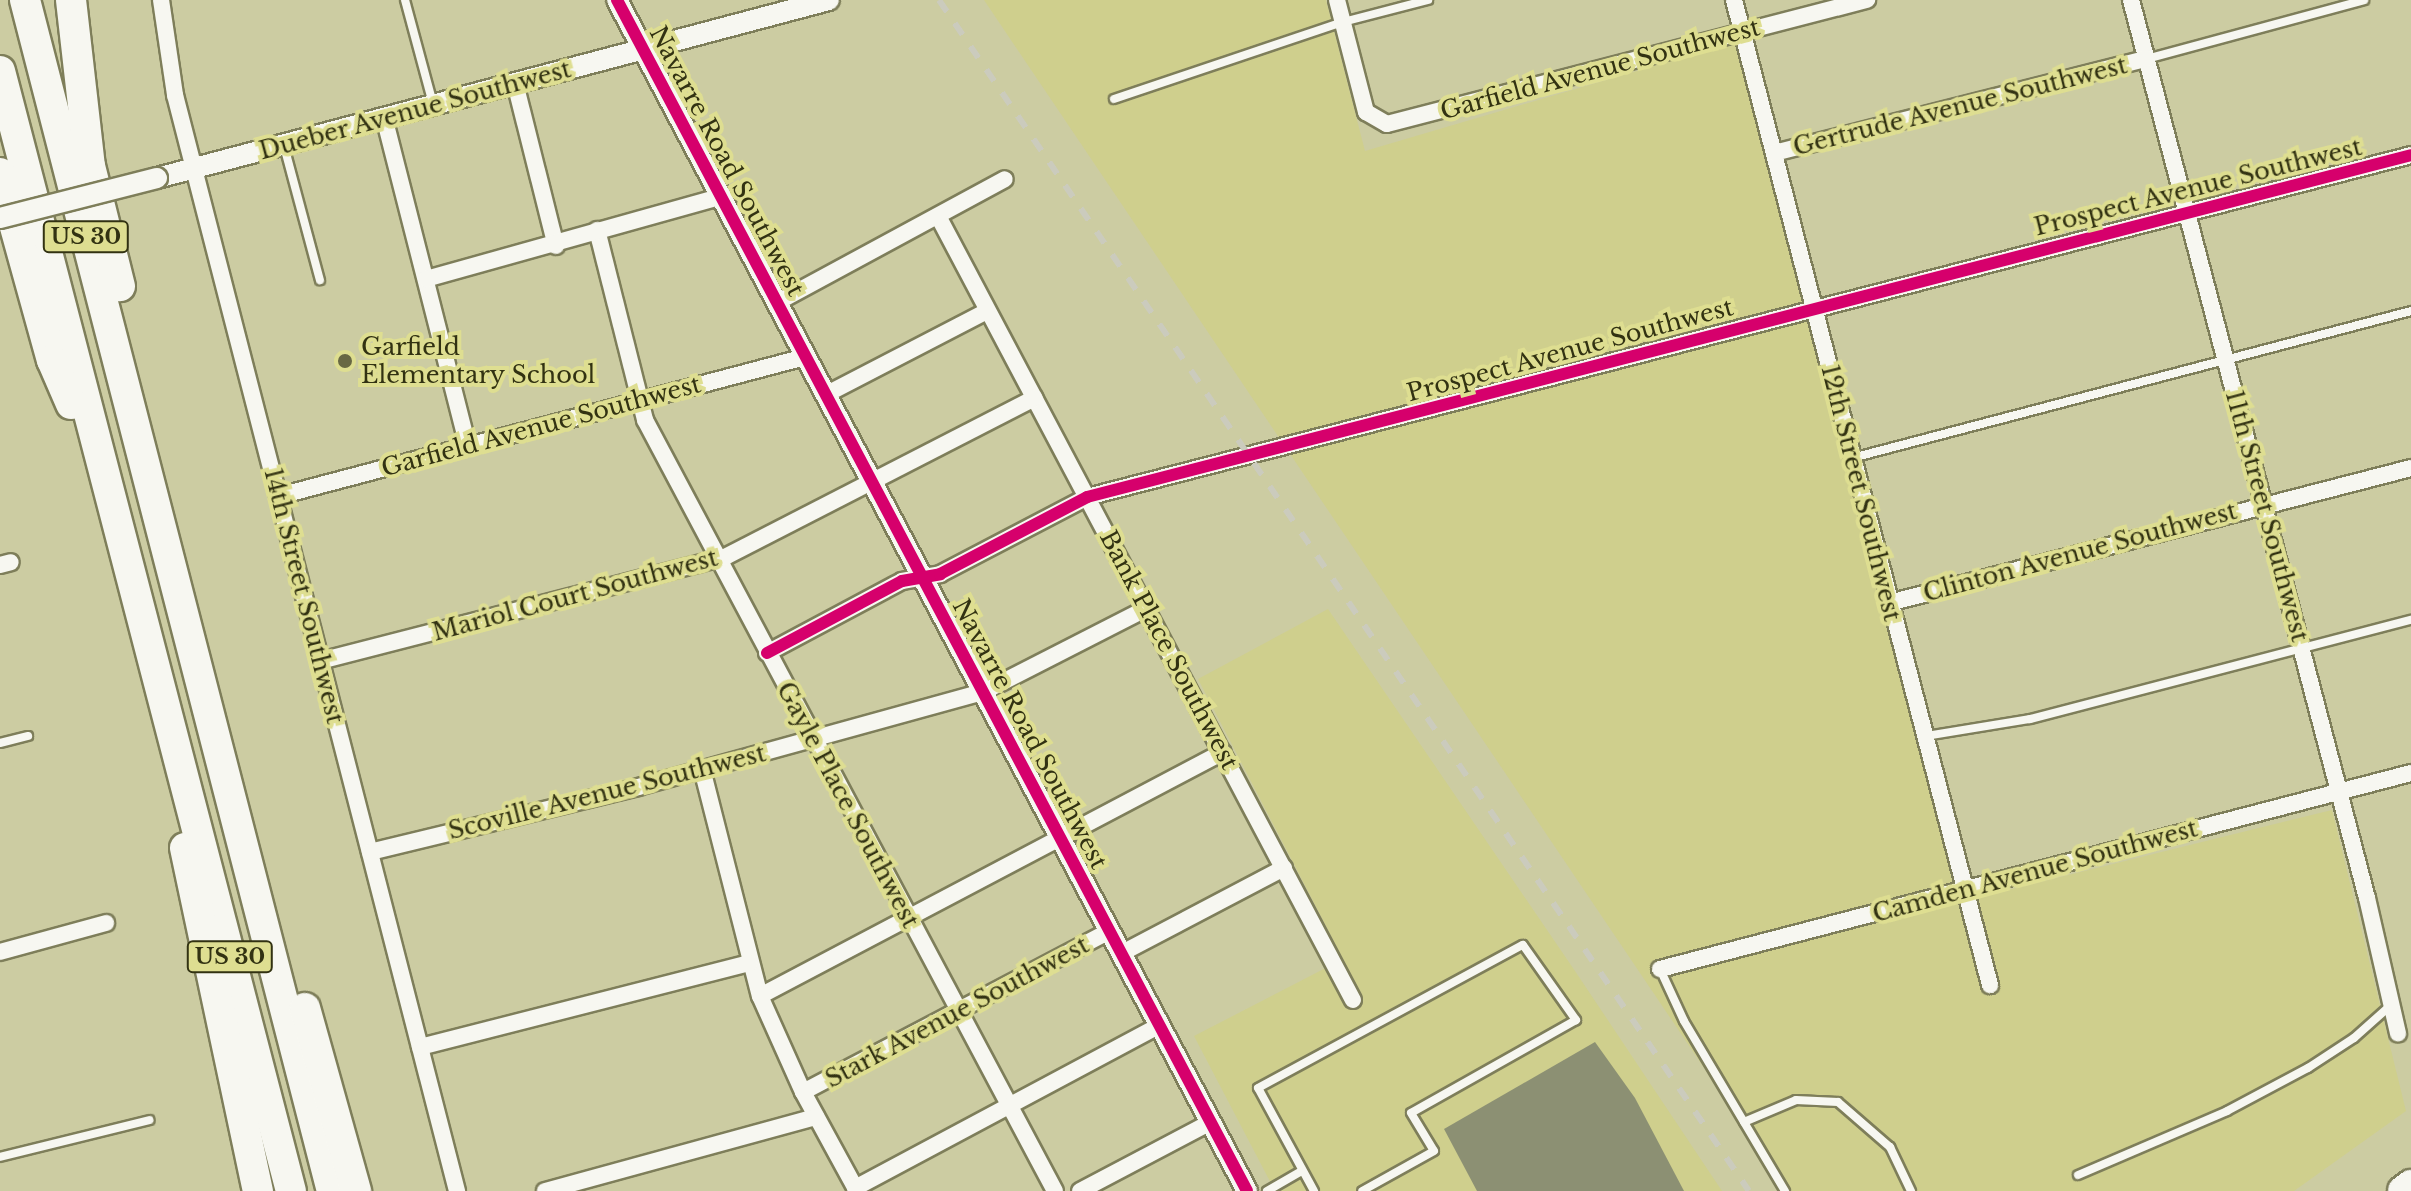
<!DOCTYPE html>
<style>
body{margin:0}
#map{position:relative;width:2411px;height:1191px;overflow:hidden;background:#cccca2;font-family:"Libre Baskerville",serif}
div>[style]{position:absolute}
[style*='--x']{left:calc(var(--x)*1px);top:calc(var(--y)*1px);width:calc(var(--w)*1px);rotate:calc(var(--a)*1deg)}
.built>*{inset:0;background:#cfcf8d}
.building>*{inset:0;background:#8c9073}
.roads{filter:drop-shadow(2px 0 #7e7e5a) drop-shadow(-2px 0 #7e7e5a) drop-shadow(0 2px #7e7e5a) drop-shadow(0 -2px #7e7e5a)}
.service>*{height:8px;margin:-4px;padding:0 4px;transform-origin:4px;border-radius:4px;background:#f7f7f1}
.minor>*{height:16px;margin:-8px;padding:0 8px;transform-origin:8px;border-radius:8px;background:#f7f7f1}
.tertiary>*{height:20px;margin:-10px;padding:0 10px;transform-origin:10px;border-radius:10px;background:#f7f7f1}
.motorway>*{height:30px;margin:-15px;padding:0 15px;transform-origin:15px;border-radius:15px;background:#f7f7f1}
.rail>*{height:6px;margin-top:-3px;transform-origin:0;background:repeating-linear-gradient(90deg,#cbcbbd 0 14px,transparent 0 28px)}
.bridges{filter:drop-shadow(2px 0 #7e7e5a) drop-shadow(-2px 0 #7e7e5a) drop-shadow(0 2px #7e7e5a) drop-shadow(0 -2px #7e7e5a)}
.tertiary-bridge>*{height:20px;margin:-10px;padding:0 10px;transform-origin:10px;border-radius:10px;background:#f7f7f1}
.cycleway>*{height:12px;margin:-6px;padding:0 6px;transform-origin:6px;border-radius:6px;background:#d6006c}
.dots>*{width:22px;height:22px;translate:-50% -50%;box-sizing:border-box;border:4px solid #dede91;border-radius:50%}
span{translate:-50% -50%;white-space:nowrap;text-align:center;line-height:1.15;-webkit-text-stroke:8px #dede91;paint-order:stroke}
.shield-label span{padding:2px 6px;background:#dede91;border:2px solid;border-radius:6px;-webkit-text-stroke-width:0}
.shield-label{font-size:22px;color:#323212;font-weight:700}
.street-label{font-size:24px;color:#323212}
.poi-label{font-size:24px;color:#323212}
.left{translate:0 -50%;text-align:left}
</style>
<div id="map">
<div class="built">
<div style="clip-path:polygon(984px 0,1326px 0,1365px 151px,1735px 42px,1959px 902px,2332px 810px,2406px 1111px,2294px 1191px,1787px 1191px)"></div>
<div style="clip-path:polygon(1328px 609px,1575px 971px,1722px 1191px,1275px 1191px,1194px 1036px,1343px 959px,1198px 679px)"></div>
</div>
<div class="building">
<div style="clip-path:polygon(1595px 1042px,1635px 1098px,1684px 1191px,1477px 1191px,1444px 1129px)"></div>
</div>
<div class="roads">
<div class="service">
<div style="--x:405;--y:0;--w:108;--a:74.9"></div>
<div style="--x:2146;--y:59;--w:226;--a:-15.1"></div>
<div style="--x:1114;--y:99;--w:242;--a:-18.6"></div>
<div style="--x:1343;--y:22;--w:88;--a:-14.5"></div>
<div style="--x:284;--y:146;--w:139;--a:75"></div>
<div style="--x:1852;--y:458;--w:578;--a:-14.73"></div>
<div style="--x:1926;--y:736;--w:105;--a:-9.3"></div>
<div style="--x:2030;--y:719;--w:394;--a:-14.6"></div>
<div style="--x:0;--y:743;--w:29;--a:-14"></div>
<div style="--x:1660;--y:969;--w:57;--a:65.2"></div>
<div style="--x:1684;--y:1021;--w:198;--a:59.3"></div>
<div style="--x:1744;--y:1122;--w:56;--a:-22.9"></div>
<div style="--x:1796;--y:1100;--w:42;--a:2.7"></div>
<div style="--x:1838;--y:1102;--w:69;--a:40.9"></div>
<div style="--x:1890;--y:1147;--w:49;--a:64.5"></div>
<div style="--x:0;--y:1157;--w:154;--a:-13.9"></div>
<div style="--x:2078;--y:1175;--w:162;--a:-23.2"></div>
<div style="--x:2227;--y:1111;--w:92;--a:-28"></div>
<div style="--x:2308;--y:1068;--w:55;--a:-33.1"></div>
<div style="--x:2354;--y:1038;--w:50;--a:-41.7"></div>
<div style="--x:1267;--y:1191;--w:39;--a:-30"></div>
<div style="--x:1314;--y:1191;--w:117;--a:-118.5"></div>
<div style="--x:1258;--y:1088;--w:301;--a:-28.4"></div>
<div style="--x:1523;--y:945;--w:92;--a:54.8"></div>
<div style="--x:1576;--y:1020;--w:189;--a:150.6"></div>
<div style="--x:1411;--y:1113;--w:44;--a:58.8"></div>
<div style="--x:1434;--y:1151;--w:82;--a:150.9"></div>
</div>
<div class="minor">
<div style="--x:161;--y:0;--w:96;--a:81.6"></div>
<div style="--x:175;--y:95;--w:1132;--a:75.57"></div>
<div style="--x:1337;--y:0;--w:116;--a:75.5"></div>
<div style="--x:1366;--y:112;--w:24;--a:30"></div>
<div style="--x:1387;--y:124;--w:496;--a:-14.5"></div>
<div style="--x:1734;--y:0;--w:1018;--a:75.43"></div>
<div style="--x:2131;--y:0;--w:928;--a:75.28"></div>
<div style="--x:2367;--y:898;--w:139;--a:77.1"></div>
<div style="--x:515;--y:83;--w:168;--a:75.9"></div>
<div style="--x:384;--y:117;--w:340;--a:75.7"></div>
<div style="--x:1774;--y:153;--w:384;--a:-14.2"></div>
<div style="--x:938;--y:216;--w:887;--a:62.11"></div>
<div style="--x:597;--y:230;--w:196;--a:75.8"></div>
<div style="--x:645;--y:420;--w:873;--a:62"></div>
<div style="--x:426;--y:279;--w:305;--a:-15.6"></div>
<div style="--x:776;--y:303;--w:260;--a:-28.4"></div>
<div style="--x:825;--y:395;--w:182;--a:-27.4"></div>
<div style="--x:279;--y:496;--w:544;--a:-14.8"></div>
<div style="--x:0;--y:565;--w:11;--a:-15"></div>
<div style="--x:1889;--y:603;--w:539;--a:-14.5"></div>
<div style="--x:767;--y:653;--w:153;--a:-28.1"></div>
<div style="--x:902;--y:581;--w:39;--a:-10"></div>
<div style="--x:940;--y:574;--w:166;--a:-27.6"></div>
<div style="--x:1087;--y:497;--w:1367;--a:-14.48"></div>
<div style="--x:320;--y:661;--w:418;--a:-14.4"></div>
<div style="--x:725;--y:557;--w:348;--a:-27.2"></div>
<div style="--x:702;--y:769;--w:234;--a:75.7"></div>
<div style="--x:760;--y:996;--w:105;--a:65.9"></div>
<div style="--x:803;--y:1092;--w:113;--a:61.4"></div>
<div style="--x:370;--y:852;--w:276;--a:-13.6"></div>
<div style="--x:638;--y:787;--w:358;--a:-15.4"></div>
<div style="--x:983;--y:692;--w:184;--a:-27.1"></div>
<div style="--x:0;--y:952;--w:110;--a:-15.3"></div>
<div style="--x:1122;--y:953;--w:183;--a:-27.7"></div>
<div style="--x:1660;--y:969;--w:776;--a:-14.63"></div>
<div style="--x:760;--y:996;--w:523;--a:-27.79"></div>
<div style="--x:420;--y:1047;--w:340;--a:-14.3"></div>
<div style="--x:803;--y:1092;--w:347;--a:-27.7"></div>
<div style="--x:855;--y:1188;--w:346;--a:-28.1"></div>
<div style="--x:545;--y:1191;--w:281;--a:-15.3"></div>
<div style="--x:1080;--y:1191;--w:148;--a:-27.8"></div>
</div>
<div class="tertiary">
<div style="--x:617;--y:0;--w:1347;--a:62.12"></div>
<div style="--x:157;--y:178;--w:695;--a:-14.84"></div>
</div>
<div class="motorway">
<div style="--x:25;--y:0;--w:1230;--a:75.55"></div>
<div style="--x:71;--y:0;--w:167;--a:83.5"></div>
<div style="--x:90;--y:166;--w:124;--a:76"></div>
<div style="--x:0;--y:71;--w:1157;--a:75.44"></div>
<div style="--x:0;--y:173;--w:194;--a:74.5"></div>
<div style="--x:52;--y:360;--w:48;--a:66.6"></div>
<div style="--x:185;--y:848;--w:351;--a:78"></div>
<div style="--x:305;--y:1008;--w:190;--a:74.4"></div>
<div style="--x:2403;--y:1191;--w:10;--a:-37"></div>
</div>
</div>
<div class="rail">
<div style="--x:939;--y:0;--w:1440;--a:55.78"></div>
</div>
<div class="bridges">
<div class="tertiary-bridge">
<div style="--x:0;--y:218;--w:162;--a:-14.3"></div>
</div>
</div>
<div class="cycleway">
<div style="--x:617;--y:0;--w:1347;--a:62.12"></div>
<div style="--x:767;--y:653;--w:153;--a:-28.1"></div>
<div style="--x:902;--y:581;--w:39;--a:-10"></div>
<div style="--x:940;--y:574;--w:166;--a:-27.6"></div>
<div style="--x:1087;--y:497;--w:1367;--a:-14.48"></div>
</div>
<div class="dots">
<div style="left:345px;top:361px;background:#686844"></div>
</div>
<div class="shield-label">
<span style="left:86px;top:237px">US 30</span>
<span style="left:230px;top:957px">US 30</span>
</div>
<div class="street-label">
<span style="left:1600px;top:69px;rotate:-15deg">Garfield Avenue Southwest</span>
<span style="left:1960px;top:106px;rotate:-14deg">Gertrude Avenue Southwest</span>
<span style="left:415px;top:110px;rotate:-15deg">Dueber Avenue Southwest</span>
<span style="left:727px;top:161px;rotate:62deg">Navarre Road Southwest</span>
<span style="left:2198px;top:187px;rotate:-14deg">Prospect Avenue Southwest</span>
<span style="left:1570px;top:350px;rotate:-15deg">Prospect Avenue Southwest</span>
<span style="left:541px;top:426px;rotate:-15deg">Garfield Avenue Southwest</span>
<span style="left:1861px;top:493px;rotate:76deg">12th Street Southwest</span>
<span style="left:2267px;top:516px;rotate:75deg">11th Street Southwest</span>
<span style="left:2080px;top:552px;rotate:-15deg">Clinton Avenue Southwest</span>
<span style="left:575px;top:595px;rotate:-15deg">Mariol Court Southwest</span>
<span style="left:304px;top:596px;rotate:76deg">14th Street Southwest</span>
<span style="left:1169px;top:650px;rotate:62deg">Bank Place Southwest</span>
<span style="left:1030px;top:734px;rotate:62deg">Navarre Road Southwest</span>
<span style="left:607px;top:792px;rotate:-14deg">Scoville Avenue Southwest</span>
<span style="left:848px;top:805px;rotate:62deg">Gayle Place Southwest</span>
<span style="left:2035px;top:871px;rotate:-15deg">Camden Avenue Southwest</span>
<span style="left:957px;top:1012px;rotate:-28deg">Stark Avenue Southwest</span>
</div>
<div class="poi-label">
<span class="left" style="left:361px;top:361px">Garfield<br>Elementary School</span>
</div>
</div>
